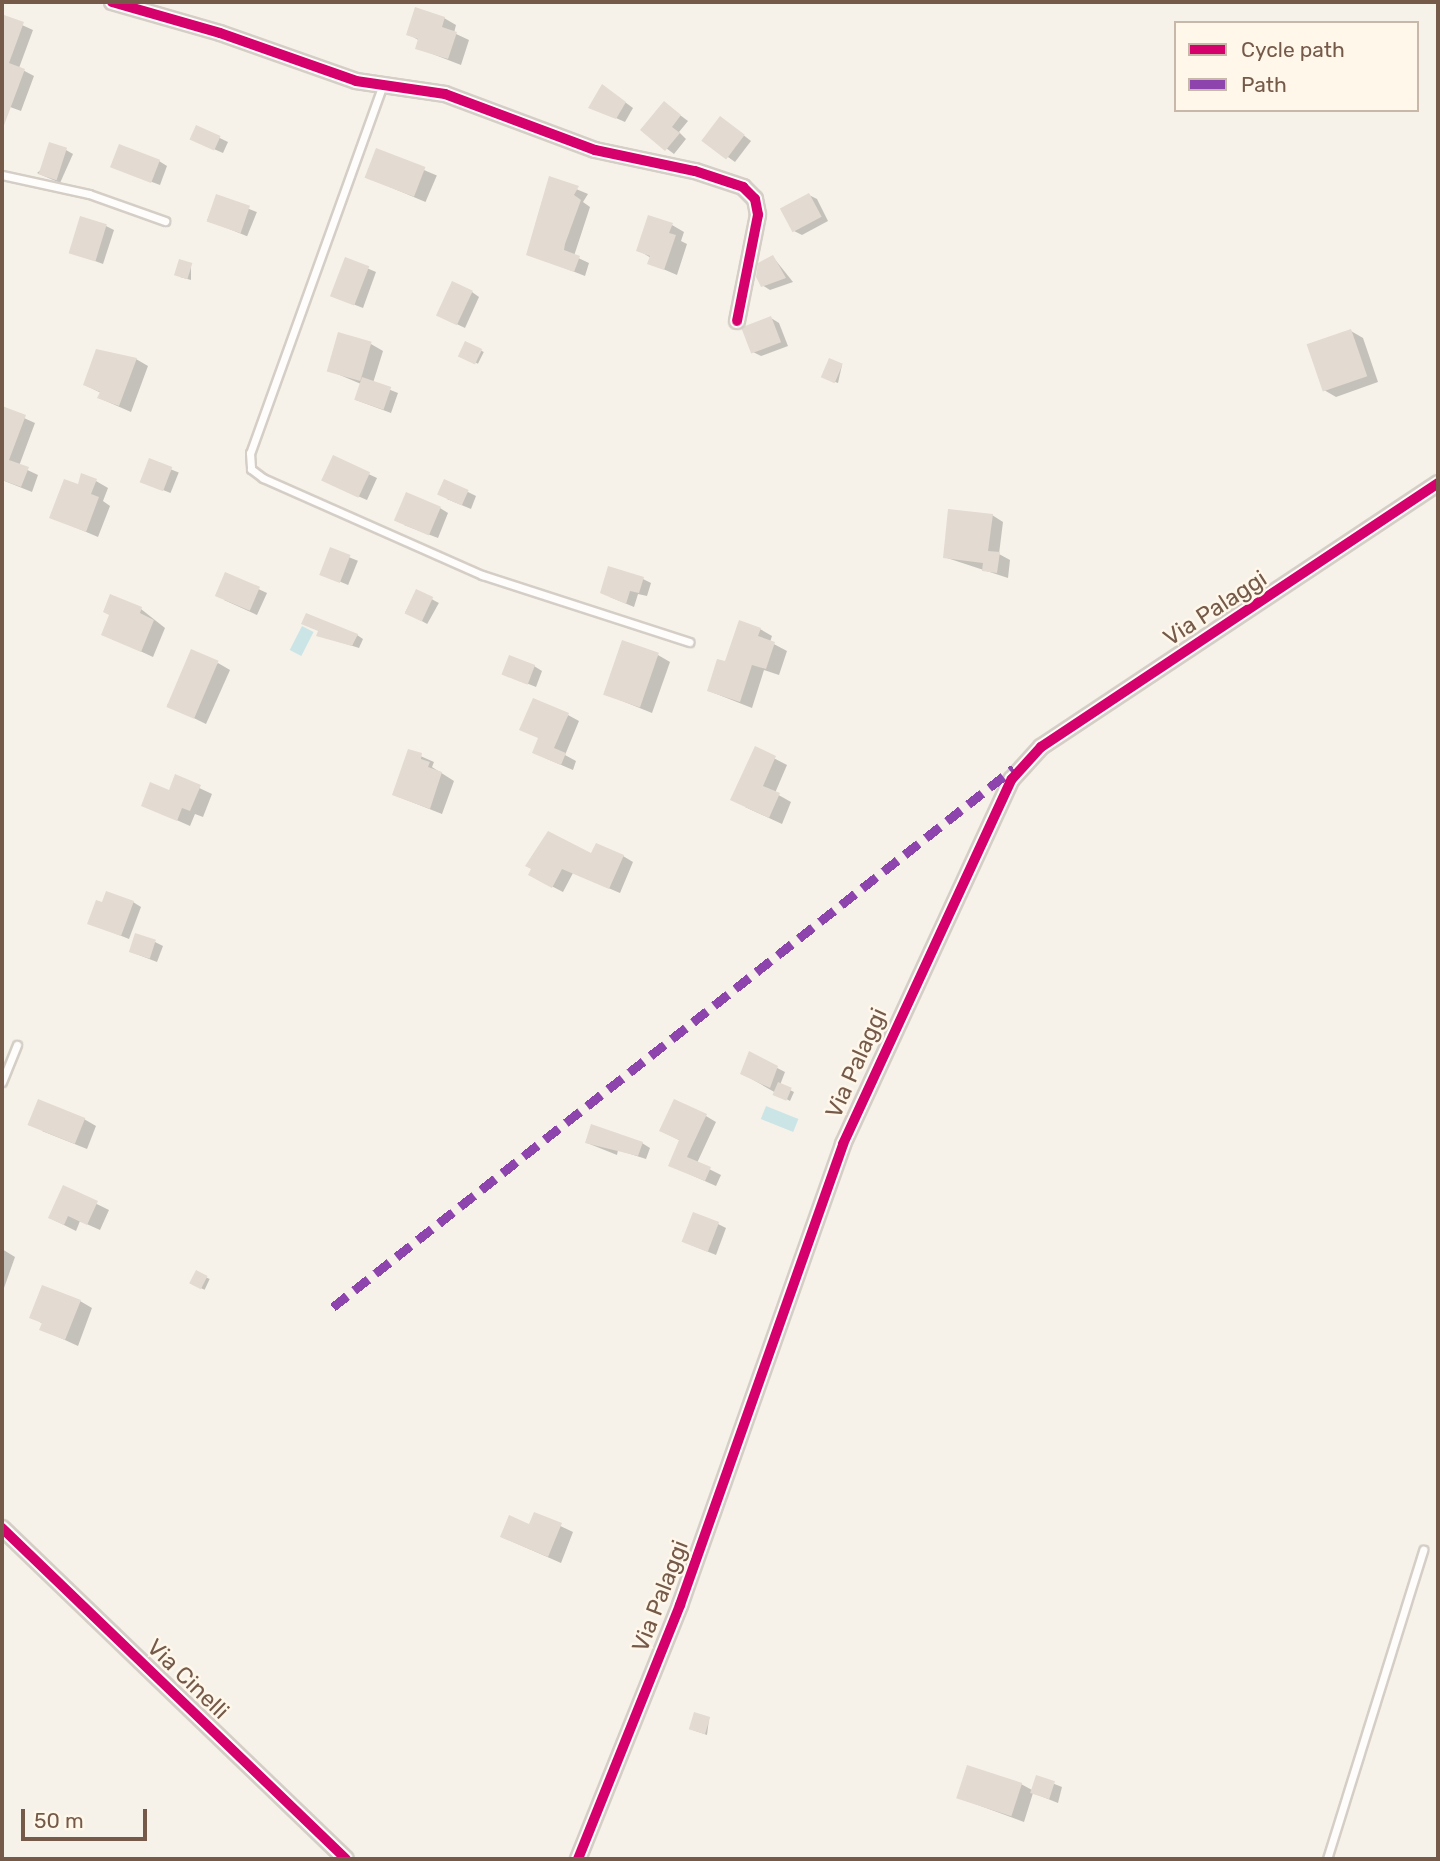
<!DOCTYPE html>
<style>
body{margin:0}
#map{position:relative;width:1440px;height:1861px;overflow:hidden;background:#f6f2ea;font-family:Rubik,sans-serif}
div>[style]{position:absolute}
[style*='--x']{left:calc(var(--x)*1px);top:calc(var(--y)*1px);width:calc(var(--w)*1px);rotate:calc(var(--a)*1deg)}
.water>*{inset:0;background:#cbe5e7;transform-origin:0 0}
.shadow>*{inset:0;background:#0003;transform-origin:0 0}
.building>*{inset:0;background:#e3dad1;transform-origin:0 0}
.roads{filter:drop-shadow(2px 0 #d5cec6) drop-shadow(-2px 0 #d5cec6) drop-shadow(0 2px #d5cec6) drop-shadow(0 -2px #d5cec6)}
.lane>*{height:7px;margin:-3.5px;padding:0 3.5px;transform-origin:3.5px;border-radius:3.5px;background:#fefdfc}
.street>*{height:14px;margin:-7px;padding:0 7px;transform-origin:7px;border-radius:7px;background:#fefdfc}
.quiet>*{height:9px;margin-top:-4.5px;transform-origin:0;background:repeating-linear-gradient(90deg,#8e44ad 0 18px,transparent 0 27px)}
.cycleway>*{height:10px;margin:-5px;padding:0 5px;transform-origin:5px;border-radius:5px;background:#d6006c}
span{translate:-50% -50%;white-space:nowrap;text-align:center;line-height:1.15;-webkit-text-stroke:5px #fff7ea;paint-order:stroke}
.street-label{font-size:23px;color:#755949}
.frame{position:absolute;inset:0;border:4px solid #755949;pointer-events:none}
.legend{position:absolute;left:1174px;top:21px;width:245px;height:91px;box-sizing:border-box;background:#fff7ea;border:2px solid #c8b8aa;margin:0;padding:9px 12px;list-style:none;font-size:21px;color:#755949}
.legend li{display:flex;align-items:center;gap:14px;height:35px}
.legend b{width:35px;border:2px solid #c8b8aa}
.scale{position:absolute;left:21px;top:1809px;width:126px;height:32px;box-sizing:border-box;border:4px solid #755949;border-top:0;padding-left:9px;font-size:21px;line-height:24px;white-space:nowrap;color:#755949;-webkit-text-stroke:5px #fff7ea;paint-order:stroke}
</style>
<div id="map">
<div class="water">
<div style="left:302px;top:626px;width:13px;height:27px;rotate:27deg"></div>
<div style="left:766px;top:1106px;width:35px;height:14px;rotate:22deg"></div>
</div>
<div class="shadow">
<div style="clip-path:polygon(2px 16px,33px 30px,19px 68px,34px 76px,21px 111px,2px 104px)"></div>
<div style="clip-path:polygon(444px 18px,456px 25px,454px 33px,469px 40px,461px 65px,417px 48px,420px 41px,408px 34px)"></div>
<div style="clip-path:polygon(610px 91px,633px 108px,625px 122px,591px 107px)"></div>
<div style="clip-path:polygon(664px 103px,688px 121px,679px 132px,686px 139px,674px 154px,642px 130px)"></div>
<div style="clip-path:polygon(728px 123px,751px 141px,735px 162px,704px 140px)"></div>
<div style="clip-path:polygon(197px 127px,228px 142px,223px 153px,200px 143px)"></div>
<div style="clip-path:polygon(66px 150px,73px 154px,60px 183px,37px 173px)"></div>
<div style="left:377px;top:150px;width:65px;height:29px;rotate:23deg"></div>
<div style="clip-path:polygon(159px 161px,167px 166px,160px 185px,120px 170px)"></div>
<div style="clip-path:polygon(550px 178px,588px 194px,583px 202px,590px 207px,574px 256px,589px 263px,585px 276px,529px 254px)"></div>
<div style="clip-path:polygon(809px 195px,817px 199px,828px 221px,802px 235px,794px 231px)"></div>
<div style="left:217px;top:196px;width:43px;height:26px;rotate:22deg"></div>
<div style="clip-path:polygon(672px 225px,684px 232px,681px 241px,687px 244px,677px 275px,649px 263px,651px 258px,638px 250px)"></div>
<div style="clip-path:polygon(106px 226px,114px 230px,103px 264px,71px 252px)"></div>
<div style="clip-path:polygon(773px 257px,793px 282px,770px 290px,762px 285px)"></div>
<div style="clip-path:polygon(346px 259px,376px 272px,363px 308px,340px 299px)"></div>
<div style="clip-path:polygon(191px 265px,191px 280px,180px 277px)"></div>
<div style="clip-path:polygon(472px 292px,479px 297px,465px 328px,446px 319px)"></div>
<div style="clip-path:polygon(771px 318px,779px 323px,788px 346px,761px 356px,753px 352px)"></div>
<div style="clip-path:polygon(1351px 331px,1363px 338px,1378px 382px,1336px 397px,1324px 390px)"></div>
<div style="left:466px;top:343px;width:20px;height:13px;rotate:27deg"></div>
<div style="clip-path:polygon(371px 344px,383px 351px,373px 383px,398px 393px,391px 413px,356px 400px,361px 384px,328px 370px)"></div>
<div style="clip-path:polygon(136px 359px,148px 366px,131px 412px,99px 398px,101px 393px,85px 385px)"></div>
<div style="clip-path:polygon(842px 365px,838px 383px,827px 379px)"></div>
<div style="clip-path:polygon(2px 408px,35px 423px,19px 466px,38px 475px,32px 492px,2px 480px)"></div>
<div style="clip-path:polygon(334px 458px,377px 478px,367px 500px,332px 485px)"></div>
<div style="left:150px;top:461px;width:31px;height:22px;rotate:22deg"></div>
<div style="clip-path:polygon(96px 481px,108px 488px,103px 501px,110px 506px,98px 537px,51px 517px,79px 486px)"></div>
<div style="clip-path:polygon(468px 492px,476px 496px,471px 509px,447px 499px)"></div>
<div style="clip-path:polygon(440px 508px,448px 513px,438px 538px,404px 525px)"></div>
<div style="clip-path:polygon(992px 515px,1003px 522px,999px 554px,1010px 560px,1008px 578px,944px 557px)"></div>
<div style="left:331px;top:550px;width:29px;height:26px;rotate:22deg"></div>
<div style="clip-path:polygon(226px 574px,267px 593px,257px 615px,224px 600px)"></div>
<div style="clip-path:polygon(643px 579px,651px 583px,647px 596px,638px 594px,634px 607px,610px 597px)"></div>
<div style="left:417px;top:591px;width:25px;height:24px;rotate:29deg"></div>
<div style="clip-path:polygon(141px 609px,165px 628px,153px 657px,103px 634px)"></div>
<div style="clip-path:polygon(760px 629px,772px 636px,770px 642px,787px 651px,779px 675px,764px 670px,752px 708px,709px 691px)"></div>
<div style="clip-path:polygon(318px 635px,357px 635px,363px 639px,359px 648px)"></div>
<div style="clip-path:polygon(658px 655px,670px 662px,652px 713px,605px 694px)"></div>
<div style="clip-path:polygon(218px 663px,230px 670px,206px 724px,167px 705px)"></div>
<div style="clip-path:polygon(534px 666px,542px 671px,536px 687px,504px 674px)"></div>
<div style="clip-path:polygon(568px 715px,579px 721px,565px 755px,576px 761px,573px 770px,545px 758px)"></div>
<div style="clip-path:polygon(756px 749px,787px 765px,775px 793px,791px 802px,782px 824px,745px 807px)"></div>
<div style="clip-path:polygon(409px 751px,434px 762px,432px 767px,454px 781px,442px 814px,394px 795px)"></div>
<div style="clip-path:polygon(176px 777px,212px 794px,203px 817px,195px 814px,190px 826px,143px 805px,170px 792px)"></div>
<div style="clip-path:polygon(592px 855px,623px 856px,633px 862px,620px 893px,573px 873px,563px 892px,530px 875px)"></div>
<div style="clip-path:polygon(133px 902px,141px 907px,129px 939px,89px 923px)"></div>
<div style="clip-path:polygon(155px 942px,163px 946px,157px 962px,131px 952px)"></div>
<div style="clip-path:polygon(750px 1054px,785px 1072px,780px 1085px,794px 1092px,790px 1101px,750px 1078px)"></div>
<div style="clip-path:polygon(706px 1116px,716px 1122px,697px 1163px,721px 1175px,716px 1186px,671px 1166px,681px 1141px,661px 1131px)"></div>
<div style="clip-path:polygon(84px 1119px,96px 1126px,87px 1149px,42px 1131px)"></div>
<div style="clip-path:polygon(587px 1143px,642px 1143px,650px 1148px,646px 1159px,618px 1150px,617px 1155px)"></div>
<div style="clip-path:polygon(64px 1188px,109px 1210px,100px 1230px,80px 1221px,76px 1231px,50px 1218px)"></div>
<div style="clip-path:polygon(718px 1224px,726px 1228px,716px 1255px,684px 1242px)"></div>
<div style="clip-path:polygon(2px 1249px,15px 1257px,4px 1288px,2px 1287px)"></div>
<div style="left:197px;top:1273px;width:14px;height:12px;rotate:25deg"></div>
<div style="clip-path:polygon(80px 1301px,92px 1308px,78px 1346px,41px 1329px,43px 1324px,32px 1317px)"></div>
<div style="clip-path:polygon(535px 1514px,573px 1532px,561px 1563px,502px 1537px,530px 1526px)"></div>
<div style="clip-path:polygon(709px 1719px,707px 1735px,693px 1730px)"></div>
<div style="clip-path:polygon(1037px 1777px,1062px 1787px,1058px 1803px,1033px 1793px,1024px 1822px,959px 1798px,1021px 1784px,1032px 1790px)"></div>
</div>
<div class="building">
<div style="clip-path:polygon(415px 7px,445px 17px,442px 27px,457px 32px,448px 59px,415px 49px,418px 39px,406px 35px)"></div>
<div style="clip-path:polygon(4px 15px,24px 22px,9px 63px,25px 69px,3px 128px)"></div>
<div style="clip-path:polygon(602px 84px,626px 102px,616px 119px,588px 108px)"></div>
<div style="clip-path:polygon(664px 101px,681px 115px,672px 127px,680px 133px,665px 151px,640px 130px)"></div>
<div style="left:720px;top:116px;width:31px;height:31px;rotate:37deg"></div>
<div style="left:196px;top:125px;width:27px;height:16px;rotate:24deg"></div>
<div style="left:49px;top:142px;width:19px;height:34px;rotate:18deg"></div>
<div style="left:119px;top:144px;width:44px;height:25px;rotate:21deg"></div>
<div style="left:376px;top:148px;width:53px;height:32px;rotate:21deg"></div>
<div style="clip-path:polygon(549px 176px,579px 186px,574px 195px,581px 200px,565px 244px,564px 250px,580px 256px,574px 272px,526px 255px)"></div>
<div style="left:809px;top:193px;width:27px;height:33px;rotate:62deg"></div>
<div style="left:216px;top:194px;width:36px;height:29px;rotate:19deg"></div>
<div style="clip-path:polygon(648px 215px,673px 223px,669px 233px,676px 235px,664px 270px,647px 264px,650px 256px,636px 251px)"></div>
<div style="left:80px;top:216px;width:28px;height:39px;rotate:17deg"></div>
<div style="clip-path:polygon(773px 255px,786px 278px,761px 287px,756px 277px,758px 263px)"></div>
<div style="left:345px;top:257px;width:26px;height:42px;rotate:21deg"></div>
<div style="left:179px;top:259px;width:14px;height:17px;rotate:17deg"></div>
<div style="left:452px;top:281px;width:23px;height:38px;rotate:25deg"></div>
<div style="left:771px;top:316px;width:28px;height:32px;rotate:69deg"></div>
<div style="left:1351px;top:329px;width:50px;height:47px;rotate:71deg"></div>
<div style="left:338px;top:332px;width:35px;height:41px;rotate:16deg"></div>
<div style="left:465px;top:341px;width:19px;height:17px;rotate:25deg"></div>
<div style="clip-path:polygon(96px 349px,137px 358px,119px 406px,97px 398px,100px 392px,83px 385px)"></div>
<div style="left:829px;top:358px;width:15px;height:21px;rotate:23deg"></div>
<div style="left:362px;top:377px;width:31px;height:24px;rotate:19deg"></div>
<div style="clip-path:polygon(2px 406px,26px 415px,9px 460px,29px 467px,21px 487px,2px 480px)"></div>
<div style="left:333px;top:455px;width:41px;height:28px;rotate:25deg"></div>
<div style="left:149px;top:458px;width:25px;height:26px;rotate:21deg"></div>
<div style="clip-path:polygon(81px 473px,97px 479px,91px 494px,99px 497px,86px 532px,49px 518px,64px 479px,78px 484px)"></div>
<div style="left:444px;top:479px;width:27px;height:17px;rotate:24deg"></div>
<div style="left:406px;top:492px;width:38px;height:31px;rotate:23deg"></div>
<div style="clip-path:polygon(948px 509px,993px 514px,988px 551px,1000px 552px,997px 573px,982px 571px,983px 563px,943px 558px)"></div>
<div style="left:330px;top:547px;width:22px;height:30px;rotate:21deg"></div>
<div style="clip-path:polygon(608px 566px,644px 577px,639px 593px,630px 591px,626px 604px,600px 593px)"></div>
<div style="left:225px;top:572px;width:38px;height:26px;rotate:23deg"></div>
<div style="left:416px;top:589px;width:19px;height:27px;rotate:25deg"></div>
<div style="clip-path:polygon(110px 594px,142px 607px,140px 613px,154px 620px,141px 652px,101px 635px,109px 615px,103px 612px)"></div>
<div style="clip-path:polygon(306px 613px,358px 634px,352px 646px,316px 636px,318px 631px,301px 624px)"></div>
<div style="clip-path:polygon(739px 620px,761px 628px,758px 636px,775px 642px,766px 669px,752px 665px,740px 702px,707px 691px,717px 659px,725px 661px)"></div>
<div style="left:622px;top:640px;width:39px;height:58px;rotate:19deg"></div>
<div style="left:191px;top:649px;width:30px;height:63px;rotate:23deg"></div>
<div style="left:509px;top:655px;width:28px;height:21px;rotate:21deg"></div>
<div style="clip-path:polygon(533px 698px,569px 713px,554px 748px,566px 753px,561px 765px,532px 753px,538px 738px,519px 730px)"></div>
<div style="clip-path:polygon(755px 746px,776px 756px,763px 786px,780px 793px,769px 818px,730px 800px)"></div>
<div style="clip-path:polygon(408px 749px,422px 753px,421px 759px,430px 762px,428px 767px,442px 772px,430px 809px,392px 795px)"></div>
<div style="clip-path:polygon(175px 774px,201px 785px,190px 811px,182px 808px,177px 821px,141px 806px,150px 782px,169px 790px)"></div>
<div style="clip-path:polygon(548px 831px,591px 853px,596px 843px,624px 855px,609px 889px,562px 869px,552px 888px,528px 875px,531px 869px,525px 866px)"></div>
<div style="clip-path:polygon(106px 891px,134px 901px,121px 936px,87px 924px,96px 900px,102px 902px)"></div>
<div style="left:135px;top:933px;width:22px;height:20px;rotate:18deg"></div>
<div style="clip-path:polygon(749px 1051px,778px 1066px,770px 1088px,740px 1074px)"></div>
<div style="left:778px;top:1082px;width:15px;height:14px;rotate:23deg"></div>
<div style="left:38px;top:1099px;width:51px;height:28px;rotate:22deg"></div>
<div style="clip-path:polygon(674px 1099px,707px 1114px,687px 1157px,711px 1167px,705px 1181px,668px 1166px,679px 1140px,659px 1131px)"></div>
<div style="clip-path:polygon(591px 1124px,643px 1142px,638px 1156px,585px 1143px)"></div>
<div style="clip-path:polygon(63px 1185px,98px 1201px,87px 1225px,68px 1216px,64px 1225px,48px 1218px)"></div>
<div style="left:693px;top:1212px;width:28px;height:32px;rotate:21deg"></div>
<div style="left:196px;top:1270px;width:13px;height:15px;rotate:27deg"></div>
<div style="clip-path:polygon(42px 1285px,81px 1300px,65px 1340px,39px 1330px,42px 1323px,29px 1318px)"></div>
<div style="clip-path:polygon(534px 1512px,562px 1523px,548px 1557px,500px 1537px,509px 1515px,529px 1524px)"></div>
<div style="left:694px;top:1712px;width:17px;height:18px;rotate:17deg"></div>
<div style="left:967px;top:1765px;width:58px;height:35px;rotate:18deg"></div>
<div style="left:1036px;top:1775px;width:20px;height:19px;rotate:18deg"></div>
</div>
<div class="roads">
<div class="lane">
<div style="--x:382;--y:87;--w:389;--a:109.8"></div>
<div style="--x:250;--y:453;--w:16;--a:86"></div>
<div style="--x:251;--y:469;--w:15;--a:37"></div>
<div style="--x:263;--y:478;--w:240;--a:23.9"></div>
<div style="--x:482;--y:575;--w:218;--a:17.9"></div>
<div style="--x:2;--y:175;--w:89;--a:12.3"></div>
<div style="--x:89;--y:194;--w:81;--a:19.6"></div>
<div style="--x:2;--y:1082;--w:40;--a:-68"></div>
<div style="--x:1327;--y:1859;--w:324;--a:-72.7"></div>
</div>
<div class="street">
<div style="--x:112;--y:2;--w:112;--a:16"></div>
<div style="--x:220;--y:33;--w:144;--a:19.4"></div>
<div style="--x:356;--y:81;--w:90;--a:8.3"></div>
<div style="--x:445;--y:94;--w:160;--a:20.5"></div>
<div style="--x:595;--y:150;--w:102;--a:11.9"></div>
<div style="--x:695;--y:171;--w:51;--a:18.4"></div>
<div style="--x:743;--y:187;--w:17;--a:45"></div>
<div style="--x:755;--y:199;--w:16;--a:79"></div>
<div style="--x:758;--y:215;--w:108;--a:101.2"></div>
<div style="--x:2;--y:1528;--w:477;--a:43.9"></div>
<div style="--x:578;--y:1859;--w:274;--a:-68.1"></div>
<div style="--x:680;--y:1605;--w:489;--a:-70.5"></div>
<div style="--x:843;--y:1144;--w:402;--a:-65.2"></div>
<div style="--x:1012;--y:779;--w:43;--a:-47.8"></div>
<div style="--x:1041;--y:747;--w:477;--a:-33.6"></div>
</div>
</div>
<div class="quiet">
<div style="--x:333;--y:1307;--w:868;--a:-38.36"></div>
</div>
<div class="cycleway">
<div style="--x:112;--y:2;--w:112;--a:16"></div>
<div style="--x:220;--y:33;--w:144;--a:19.4"></div>
<div style="--x:356;--y:81;--w:90;--a:8.3"></div>
<div style="--x:445;--y:94;--w:160;--a:20.5"></div>
<div style="--x:595;--y:150;--w:102;--a:11.9"></div>
<div style="--x:695;--y:171;--w:51;--a:18.4"></div>
<div style="--x:743;--y:187;--w:17;--a:45"></div>
<div style="--x:755;--y:199;--w:16;--a:79"></div>
<div style="--x:758;--y:215;--w:108;--a:101.2"></div>
<div style="--x:2;--y:1528;--w:477;--a:43.9"></div>
<div style="--x:578;--y:1859;--w:274;--a:-68.1"></div>
<div style="--x:680;--y:1605;--w:489;--a:-70.5"></div>
<div style="--x:843;--y:1144;--w:402;--a:-65.2"></div>
<div style="--x:1012;--y:779;--w:43;--a:-47.8"></div>
<div style="--x:1041;--y:747;--w:477;--a:-33.6"></div>
</div>
<div class="street-label">
<span style="left:1215px;top:608px;rotate:-33deg">Via Palaggi</span>
<span style="left:856px;top:1063px;rotate:-66deg">Via Palaggi</span>
<span style="left:660px;top:1596px;rotate:-69deg">Via Palaggi</span>
<span style="left:188px;top:1679px;rotate:44deg">Via Cinelli</span>
</div>
<div class="frame"></div>
<ul class="legend">
<li><b style="height:9px;background:#d6006c"></b>Cycle path</li>
<li><b style="height:9px;background:#8e44ad"></b>Path</li>
</ul>
<div class="scale">50 m</div>
</div>
